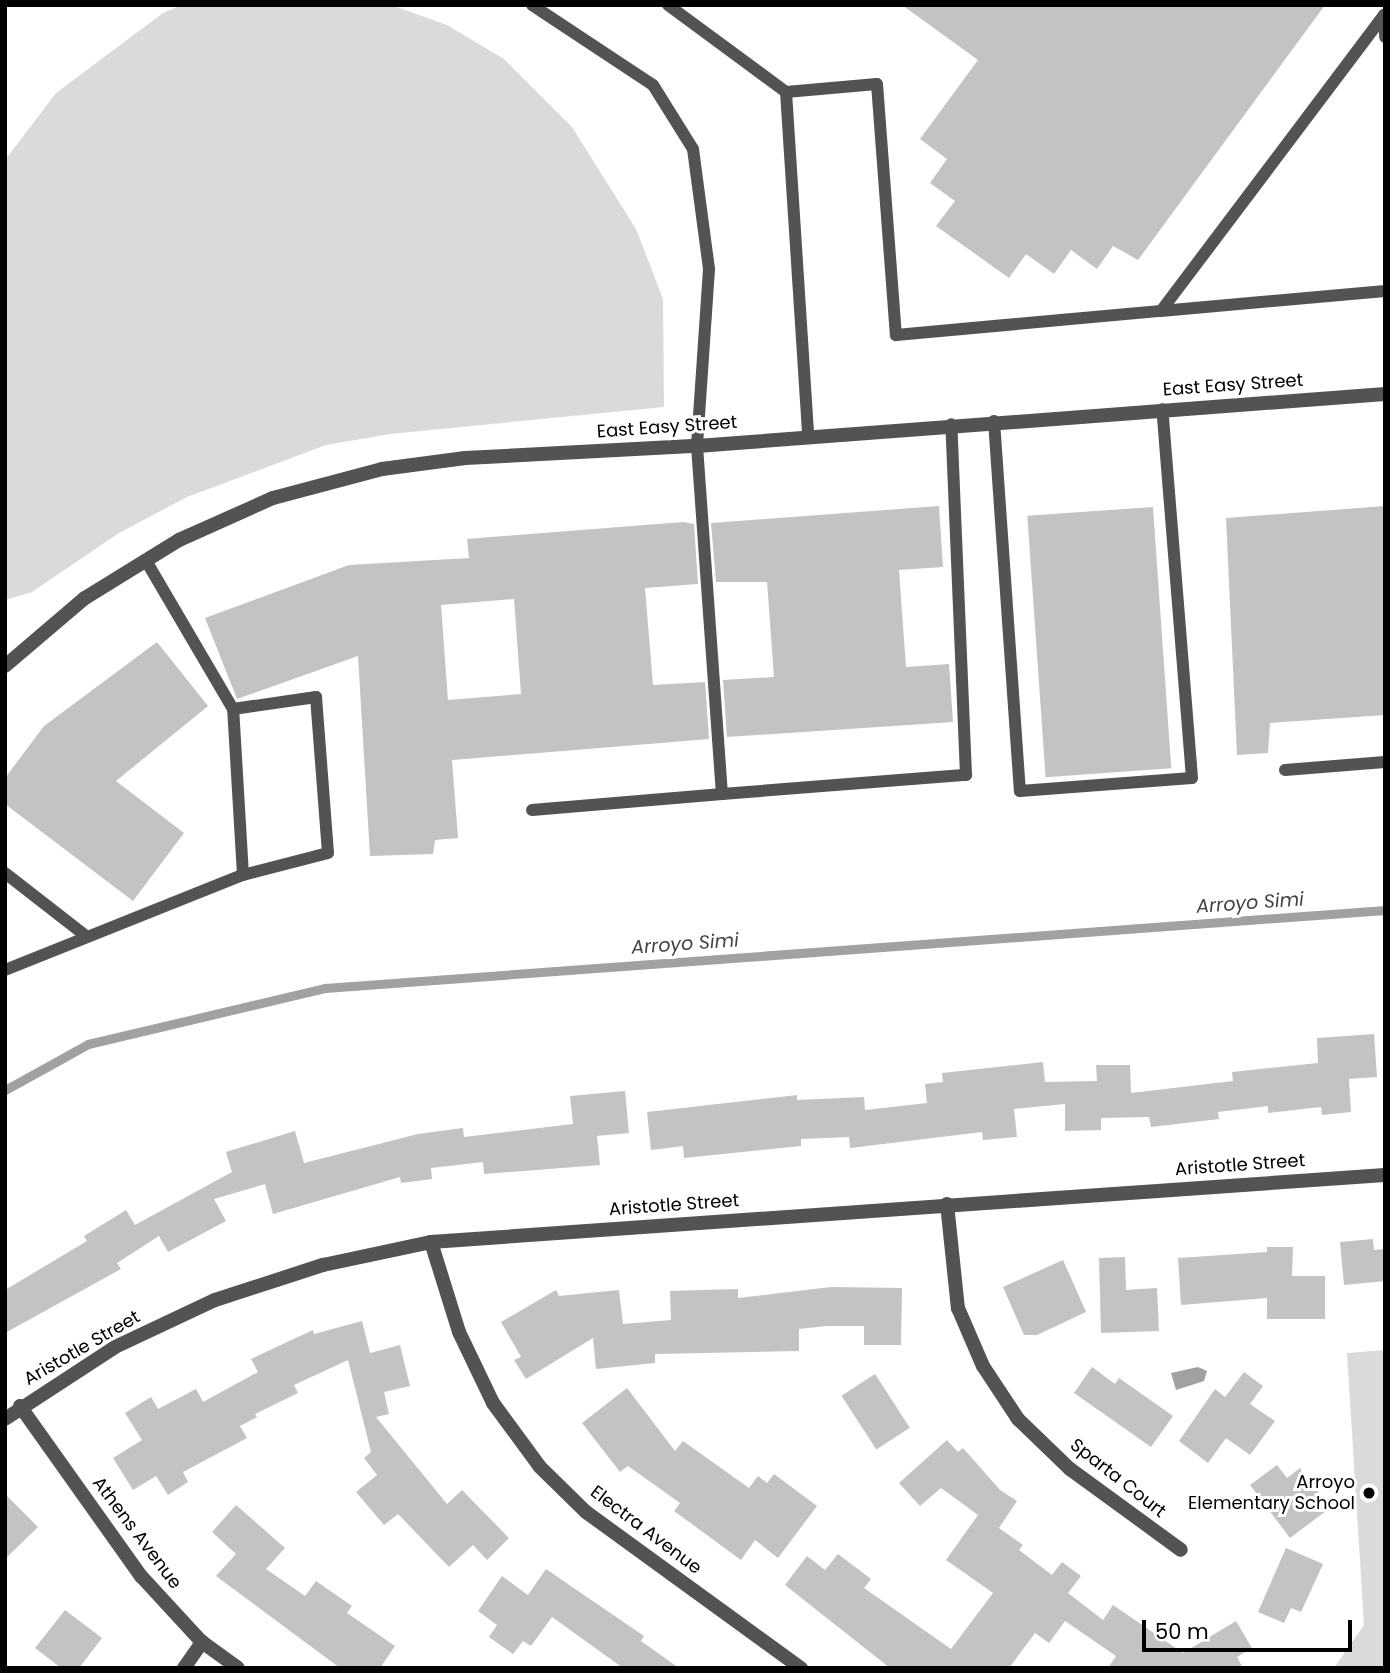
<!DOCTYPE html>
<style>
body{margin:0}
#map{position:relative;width:1390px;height:1673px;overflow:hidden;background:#fff;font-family:Poppins,sans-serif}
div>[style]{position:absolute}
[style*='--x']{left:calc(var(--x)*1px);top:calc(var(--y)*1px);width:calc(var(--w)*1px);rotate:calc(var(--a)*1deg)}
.green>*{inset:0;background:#dadada}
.water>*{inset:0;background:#a1a1a1}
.stream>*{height:9px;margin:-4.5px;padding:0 4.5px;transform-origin:4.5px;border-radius:4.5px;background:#a1a1a1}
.building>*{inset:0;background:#c3c3c3;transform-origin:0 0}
.service>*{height:12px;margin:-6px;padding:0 6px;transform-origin:6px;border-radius:6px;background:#535353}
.minor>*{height:14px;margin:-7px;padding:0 7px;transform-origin:7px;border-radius:7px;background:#535353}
.tertiary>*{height:14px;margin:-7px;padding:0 7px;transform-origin:7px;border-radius:7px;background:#535353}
.dots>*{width:19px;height:19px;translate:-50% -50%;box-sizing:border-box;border:4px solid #fff;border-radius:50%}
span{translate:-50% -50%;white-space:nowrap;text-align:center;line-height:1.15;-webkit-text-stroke:6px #fff;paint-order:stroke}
.street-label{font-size:18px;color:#000}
.poi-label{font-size:18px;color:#000}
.right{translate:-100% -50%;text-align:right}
.water-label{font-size:19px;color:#424242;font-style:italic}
.frame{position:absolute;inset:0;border:7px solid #000;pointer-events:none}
.scale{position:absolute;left:1142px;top:1620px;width:210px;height:32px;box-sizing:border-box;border:4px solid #000;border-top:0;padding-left:9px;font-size:21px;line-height:24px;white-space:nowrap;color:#000;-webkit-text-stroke:5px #fff;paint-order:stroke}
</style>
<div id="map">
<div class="green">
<div style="clip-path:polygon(182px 5px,391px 5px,447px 25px,504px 59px,572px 127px,636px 229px,663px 299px,664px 407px,390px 434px,326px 445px,187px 497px,119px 533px,32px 592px,5px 600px,5px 160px,56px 93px,163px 13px)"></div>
<div style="clip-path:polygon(1385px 1350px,1385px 1668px,1334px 1668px,1364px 1625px,1347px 1353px)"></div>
</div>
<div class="water">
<div style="clip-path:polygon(1198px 1367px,1207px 1371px,1204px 1381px,1176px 1390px,1171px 1373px)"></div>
</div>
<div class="stream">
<div style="--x:5;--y:1090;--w:95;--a:-29"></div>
<div style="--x:88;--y:1044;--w:244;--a:-13.3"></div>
<div style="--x:325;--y:988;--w:1063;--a:-4.21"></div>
</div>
<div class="building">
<div style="clip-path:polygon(902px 5px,1325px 5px,1138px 260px,1113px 246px,1097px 269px,1071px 250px,1054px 274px,1026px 254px,1009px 278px,936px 226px,955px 201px,930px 183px,947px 159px,920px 139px,978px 60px)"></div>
<div style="clip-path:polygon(939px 506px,943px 567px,899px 570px,906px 667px,949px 664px,953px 722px,727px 737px,723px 680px,774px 677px,767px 582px,716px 582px,711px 523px)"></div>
<div style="clip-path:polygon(1385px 506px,1385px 715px,1270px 723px,1268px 753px,1237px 755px,1226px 518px)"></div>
<div style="left:1153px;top:507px;width:262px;height:126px;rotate:86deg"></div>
<div style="clip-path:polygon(evenodd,683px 522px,694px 524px,698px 584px,645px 588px,653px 685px,705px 682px,709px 739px,452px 760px,458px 838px,435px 840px,433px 854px,370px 856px,358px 656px,237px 699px,205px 618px,349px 565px,469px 558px,467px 539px,683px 522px,514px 599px,521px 694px,448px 700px,441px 605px,514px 599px)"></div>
<div style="clip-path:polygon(157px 642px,208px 706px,116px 781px,184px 833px,133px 901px,5px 804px,5px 778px,44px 726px)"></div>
<div style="clip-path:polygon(1374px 1034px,1377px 1077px,1349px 1079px,1351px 1112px,1322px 1115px,1321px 1107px,1268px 1113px,1268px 1106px,1218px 1112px,1219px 1119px,1151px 1127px,1149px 1117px,1101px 1118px,1101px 1130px,1065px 1131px,1065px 1104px,1014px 1109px,1017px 1137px,983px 1140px,982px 1132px,850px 1148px,849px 1137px,801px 1139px,801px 1146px,684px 1158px,683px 1146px,651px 1150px,647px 1112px,797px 1095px,797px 1100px,864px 1097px,865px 1110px,927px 1103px,925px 1084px,943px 1082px,942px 1073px,1043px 1062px,1045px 1082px,1097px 1081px,1096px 1065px,1130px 1065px,1131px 1093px,1233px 1081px,1232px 1072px,1318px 1063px,1317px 1038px)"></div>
<div style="clip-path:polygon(625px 1091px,629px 1133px,597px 1136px,600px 1165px,484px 1174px,483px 1162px,431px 1168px,432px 1179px,401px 1183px,400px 1177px,273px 1214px,265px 1184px,214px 1199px,226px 1221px,168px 1252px,159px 1236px,117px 1263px,121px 1269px,5px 1333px,5px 1290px,87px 1241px,84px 1236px,126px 1210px,135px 1225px,232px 1172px,226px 1152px,295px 1131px,304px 1163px,418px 1134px,463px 1128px,464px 1137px,573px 1124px,570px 1096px)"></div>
<div style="clip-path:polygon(1373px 1239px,1374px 1250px,1385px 1249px,1385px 1281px,1344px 1285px,1340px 1242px)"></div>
<div style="clip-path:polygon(1267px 1247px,1293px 1247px,1292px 1276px,1325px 1276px,1325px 1319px,1267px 1319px,1267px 1298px,1181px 1305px,1178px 1258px,1267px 1252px)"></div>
<div style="clip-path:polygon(1125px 1257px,1126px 1290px,1157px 1288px,1159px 1331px,1101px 1333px,1099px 1258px)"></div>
<div style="clip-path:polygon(1063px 1260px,1086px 1312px,1037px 1335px,1024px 1335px,1003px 1287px)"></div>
<div style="clip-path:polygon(831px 1287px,902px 1288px,901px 1345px,864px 1345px,864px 1326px,827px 1326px,799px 1329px,799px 1351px,655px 1354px,655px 1363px,596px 1369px,593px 1338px,526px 1379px,514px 1360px,521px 1357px,501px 1322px,556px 1290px,559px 1296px,619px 1290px,623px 1324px,671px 1320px,670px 1291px,738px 1289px,738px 1298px)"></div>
<div style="clip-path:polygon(362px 1321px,370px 1353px,400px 1345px,410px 1386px,384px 1392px,389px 1414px,376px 1417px,447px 1504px,462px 1490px,509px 1538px,487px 1560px,473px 1545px,449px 1567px,398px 1514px,384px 1525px,356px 1492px,377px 1475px,364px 1458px,371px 1452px,348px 1360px,294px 1385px,298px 1393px,255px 1414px,257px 1417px,240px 1426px,247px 1438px,183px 1472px,188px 1482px,168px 1495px,156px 1476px,133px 1490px,113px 1458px,142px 1440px,125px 1413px,151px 1397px,158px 1409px,196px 1389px,203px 1402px,258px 1372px,251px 1359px,313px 1330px,314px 1334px)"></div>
<div style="clip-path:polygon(1092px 1367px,1115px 1384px,1119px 1378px,1173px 1416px,1151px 1447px,1074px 1393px)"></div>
<div style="clip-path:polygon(1244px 1372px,1263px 1386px,1250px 1404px,1275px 1421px,1250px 1455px,1226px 1438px,1208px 1463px,1179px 1441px,1215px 1389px,1225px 1397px)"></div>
<div style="left:875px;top:1374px;width:64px;height:40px;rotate:57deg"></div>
<div style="clip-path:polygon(627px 1388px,675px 1451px,683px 1441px,749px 1488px,758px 1476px,767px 1483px,774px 1474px,817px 1506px,778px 1558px,755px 1540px,741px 1560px,674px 1511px,680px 1503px,628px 1466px,620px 1472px,582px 1423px)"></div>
<div style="clip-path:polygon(947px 1440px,958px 1452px,963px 1448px,1000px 1490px,1017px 1501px,999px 1528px,1023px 1545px,1019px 1550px,1052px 1575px,1062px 1562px,1081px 1576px,1068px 1593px,1103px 1620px,1113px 1605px,1183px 1653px,1236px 1621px,1252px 1648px,1237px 1657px,1243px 1668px,1108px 1668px,1116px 1656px,1065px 1621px,1049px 1643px,1035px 1633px,1009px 1668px,890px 1668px,785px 1585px,807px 1556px,825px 1570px,838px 1554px,871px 1579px,864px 1588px,951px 1649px,993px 1593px,946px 1560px,978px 1515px,941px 1488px,920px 1506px,899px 1483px)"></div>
<div style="clip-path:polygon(1277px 1465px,1287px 1478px,1300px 1468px,1330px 1508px,1290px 1538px,1250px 1485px)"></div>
<div style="clip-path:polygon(5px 1494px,38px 1527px,5px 1559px)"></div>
<div style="clip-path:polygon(236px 1505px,285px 1548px,266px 1569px,305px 1596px,316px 1581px,352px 1606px,347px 1613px,395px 1646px,380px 1668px,340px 1668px,216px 1576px,236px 1554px,212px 1532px)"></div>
<div style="clip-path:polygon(1286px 1548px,1323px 1564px,1301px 1612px,1291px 1608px,1284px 1623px,1258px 1612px)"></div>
<div style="clip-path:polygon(546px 1569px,644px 1636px,641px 1641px,679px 1668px,623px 1668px,552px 1617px,531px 1646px,523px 1641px,513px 1654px,489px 1637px,497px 1625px,478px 1611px,502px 1576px,528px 1595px)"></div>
<div style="clip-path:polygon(65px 1610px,102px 1638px,79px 1668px,61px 1668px,35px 1648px)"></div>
</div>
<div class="service">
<div style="--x:532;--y:5;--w:145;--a:33.5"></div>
<div style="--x:653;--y:85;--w:75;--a:58"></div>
<div style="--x:693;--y:149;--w:121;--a:82.4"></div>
<div style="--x:709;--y:269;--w:177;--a:93.9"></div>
<div style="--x:697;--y:446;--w:349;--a:85.9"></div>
<div style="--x:722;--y:794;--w:245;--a:-4.5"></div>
<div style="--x:966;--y:775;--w:351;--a:-92.4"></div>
<div style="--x:668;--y:5;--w:147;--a:36.4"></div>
<div style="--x:786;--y:92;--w:345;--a:86.3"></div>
<div style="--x:786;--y:92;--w:91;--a:-5"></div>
<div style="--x:877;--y:84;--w:252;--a:85.7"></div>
<div style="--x:896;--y:335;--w:266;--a:-5.2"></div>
<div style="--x:1161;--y:311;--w:371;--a:-53"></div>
<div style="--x:1384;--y:15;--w:22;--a:87"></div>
<div style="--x:1161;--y:311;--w:225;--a:-5.1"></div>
<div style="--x:994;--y:421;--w:371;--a:86"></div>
<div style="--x:1020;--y:791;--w:172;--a:-4.3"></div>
<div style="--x:1192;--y:778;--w:370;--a:-94.6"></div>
<div style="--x:233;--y:709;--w:84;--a:-8.2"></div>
<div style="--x:316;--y:697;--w:156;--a:85.6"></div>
<div style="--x:328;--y:853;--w:88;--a:165.5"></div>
<div style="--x:1285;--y:770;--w:100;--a:-4.6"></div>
<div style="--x:532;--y:810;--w:191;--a:-4.8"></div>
<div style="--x:5;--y:873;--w:103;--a:37.9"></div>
<div style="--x:5;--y:970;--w:256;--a:-21.8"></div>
<div style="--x:243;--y:875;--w:166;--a:-93.4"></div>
<div style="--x:233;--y:709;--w:172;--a:-120.4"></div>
</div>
<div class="minor">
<div style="--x:947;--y:1204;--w:105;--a:84"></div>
<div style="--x:958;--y:1308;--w:63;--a:66.7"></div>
<div style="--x:983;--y:1366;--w:64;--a:56.6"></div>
<div style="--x:1018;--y:1419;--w:72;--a:43.9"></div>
<div style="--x:1070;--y:1469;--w:137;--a:36.1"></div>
<div style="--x:431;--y:1242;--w:94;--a:72.7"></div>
<div style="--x:459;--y:1332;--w:79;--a:64.4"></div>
<div style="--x:493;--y:1403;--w:79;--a:53.7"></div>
<div style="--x:540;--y:1467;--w:64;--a:44.4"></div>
<div style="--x:586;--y:1512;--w:266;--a:36"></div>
<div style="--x:20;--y:1406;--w:209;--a:54.6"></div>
<div style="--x:141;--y:1576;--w:90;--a:47.3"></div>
<div style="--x:202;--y:1642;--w:44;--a:35.8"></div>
<div style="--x:5;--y:1419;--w:131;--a:-33.2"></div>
<div style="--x:115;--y:1347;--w:110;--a:-25.2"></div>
<div style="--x:215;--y:1300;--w:114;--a:-18"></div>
<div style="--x:323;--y:1265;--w:110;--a:-12"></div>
<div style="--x:431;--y:1242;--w:956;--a:-4.02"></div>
<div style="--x:184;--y:1668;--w:32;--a:-55"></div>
</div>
<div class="tertiary">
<div style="--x:5;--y:666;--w:105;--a:-40.4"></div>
<div style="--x:85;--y:598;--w:110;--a:-31.7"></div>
<div style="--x:179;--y:540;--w:103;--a:-24.1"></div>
<div style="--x:273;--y:498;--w:113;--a:-14.9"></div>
<div style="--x:382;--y:469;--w:84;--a:-7.5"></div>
<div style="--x:465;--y:458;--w:232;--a:-3"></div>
<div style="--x:697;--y:446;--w:690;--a:-4.32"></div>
</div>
<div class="dots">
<div style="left:1369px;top:1493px;background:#000"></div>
</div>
<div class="street-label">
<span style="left:1233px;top:385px;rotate:-4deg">East Easy Street</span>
<span style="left:667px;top:427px;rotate:-4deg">East Easy Street</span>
<span style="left:1240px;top:1165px;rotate:-4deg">Aristotle Street</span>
<span style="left:674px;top:1205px;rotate:-4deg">Aristotle Street</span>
<span style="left:82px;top:1348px;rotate:-30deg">Aristotle Street</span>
<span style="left:1118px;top:1478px;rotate:38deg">Sparta Court</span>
<span style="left:646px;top:1530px;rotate:37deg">Electra Avenue</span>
<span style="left:137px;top:1533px;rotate:53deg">Athens Avenue</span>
</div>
<div class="poi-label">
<span class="right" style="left:1355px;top:1493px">Arroyo<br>Elementary School</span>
</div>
<div class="water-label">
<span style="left:1250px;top:903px;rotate:-4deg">Arroyo Simi</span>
<span style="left:685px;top:944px;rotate:-4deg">Arroyo Simi</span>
</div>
<div class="frame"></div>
<div class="scale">50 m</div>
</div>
